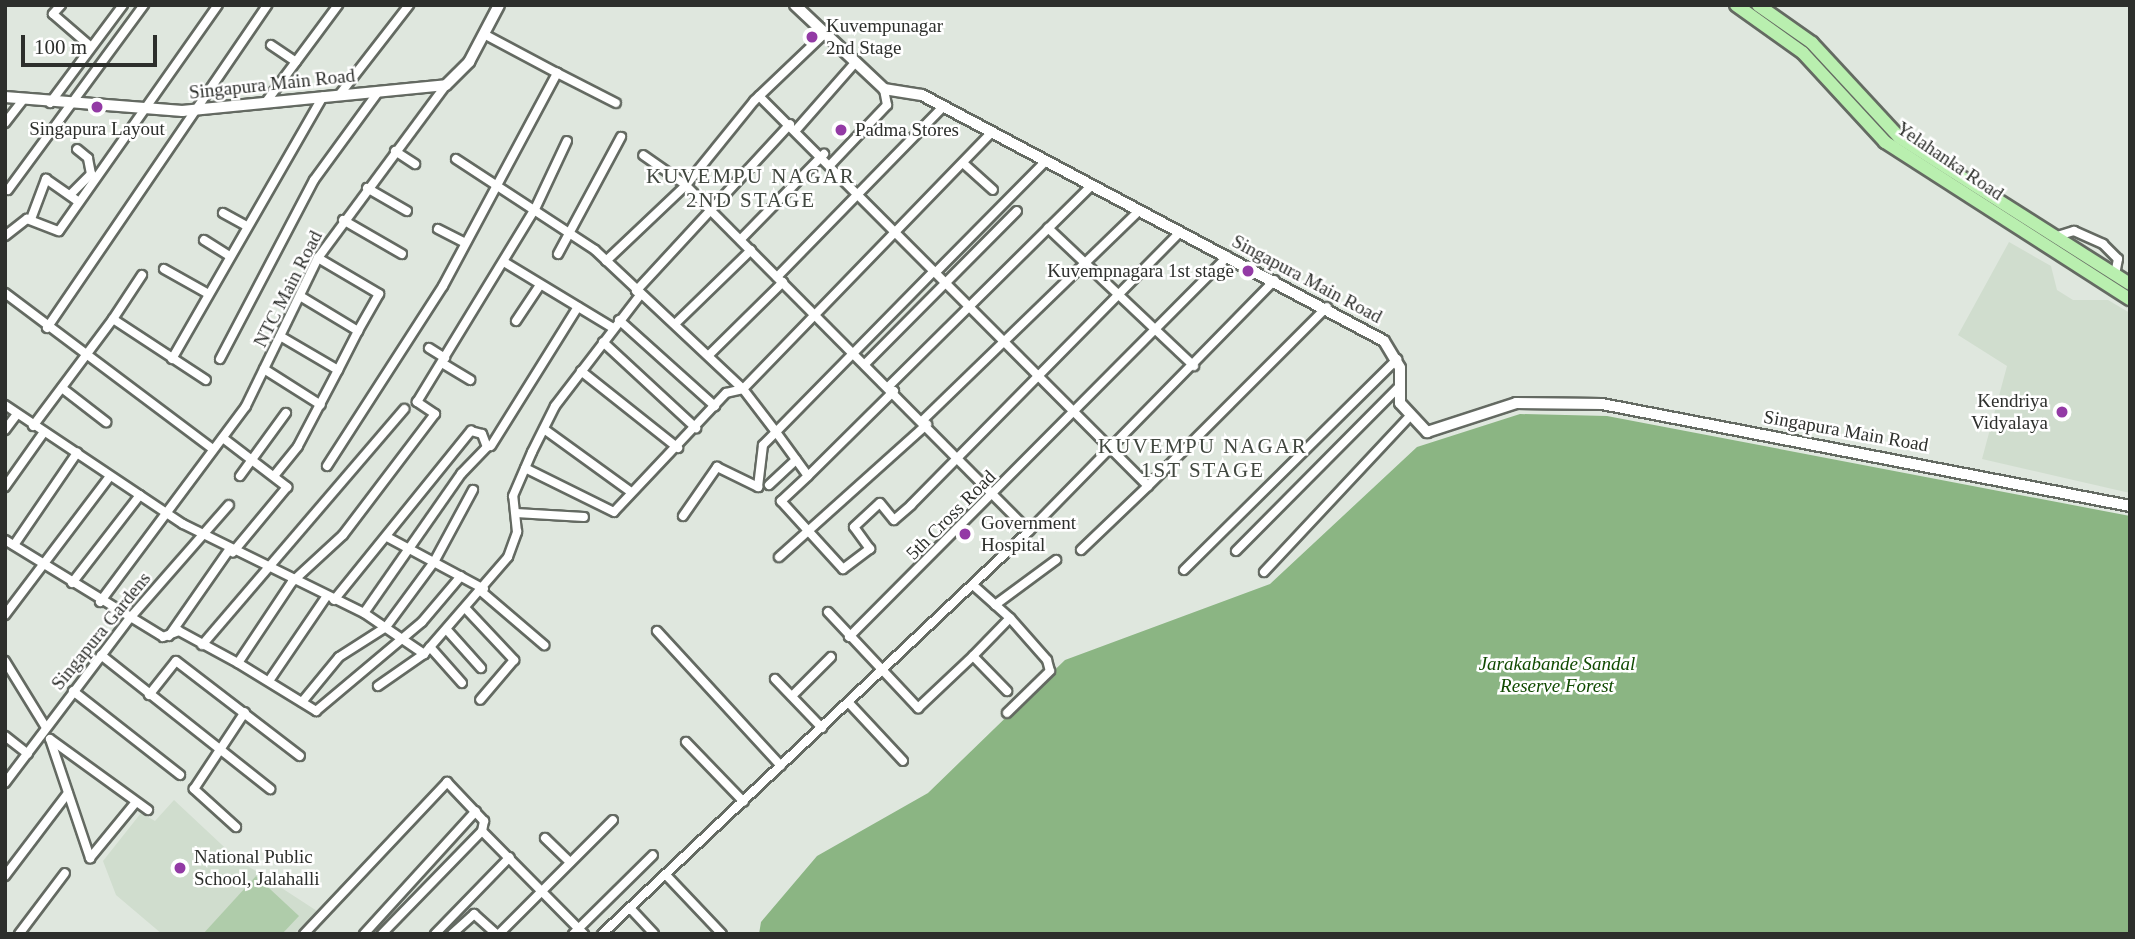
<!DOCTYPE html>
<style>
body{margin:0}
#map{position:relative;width:2135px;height:939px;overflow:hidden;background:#dfe7de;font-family:Georgia,serif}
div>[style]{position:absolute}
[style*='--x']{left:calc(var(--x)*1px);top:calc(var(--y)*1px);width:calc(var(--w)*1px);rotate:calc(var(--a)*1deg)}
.built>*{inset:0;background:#d0ddce}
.green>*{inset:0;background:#afccaa}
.forest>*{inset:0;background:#8bb583}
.roads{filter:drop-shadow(2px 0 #646a62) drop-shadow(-2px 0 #646a62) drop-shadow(0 2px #646a62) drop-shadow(0 -2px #646a62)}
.minor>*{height:8px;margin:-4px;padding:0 4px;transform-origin:4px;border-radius:4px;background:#fff}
.tertiary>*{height:10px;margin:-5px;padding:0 5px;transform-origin:5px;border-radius:5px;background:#fff}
.primary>*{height:12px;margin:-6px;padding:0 6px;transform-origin:6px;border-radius:6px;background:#b9efaf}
.dots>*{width:19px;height:19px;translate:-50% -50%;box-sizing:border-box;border:4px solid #fff;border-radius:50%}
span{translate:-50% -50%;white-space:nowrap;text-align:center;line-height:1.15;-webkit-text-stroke:5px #fff;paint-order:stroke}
.poi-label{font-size:19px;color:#2d2f2c}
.left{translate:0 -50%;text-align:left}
.right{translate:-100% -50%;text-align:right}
.street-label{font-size:19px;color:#2d2f2c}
.park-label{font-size:19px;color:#104a01;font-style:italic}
.neighbourhood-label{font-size:21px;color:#41473f;letter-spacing:2px}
.frame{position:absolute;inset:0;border:7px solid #2d2f2c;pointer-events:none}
.scale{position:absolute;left:21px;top:35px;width:136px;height:32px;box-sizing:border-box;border:4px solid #2d2f2c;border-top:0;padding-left:9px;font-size:21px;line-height:24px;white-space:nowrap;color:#2d2f2c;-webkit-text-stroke:5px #fff;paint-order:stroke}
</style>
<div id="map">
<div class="built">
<div style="clip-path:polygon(2009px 242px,2051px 266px,2057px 290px,2073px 300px,2108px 300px,2130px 313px,2130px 493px,1982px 459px,2007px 366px,1958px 335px)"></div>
<div style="clip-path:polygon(174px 800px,237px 859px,317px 911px,294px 934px,162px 934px,116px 895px,103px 861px,141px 813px,155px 821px)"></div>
</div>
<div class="green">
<div style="clip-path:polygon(256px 876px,299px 916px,282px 934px,203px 934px)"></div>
</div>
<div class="forest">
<div style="clip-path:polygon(1520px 414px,1607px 416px,2130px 516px,2130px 934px,759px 934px,761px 922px,817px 856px,928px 793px,1065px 660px,1270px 584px,1417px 447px)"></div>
</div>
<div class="roads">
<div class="minor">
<div style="--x:61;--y:5;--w:12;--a:132"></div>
<div style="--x:53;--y:14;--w:49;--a:40.9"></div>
<div style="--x:271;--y:45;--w:30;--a:34"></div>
<div style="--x:557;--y:73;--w:66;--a:27"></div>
<div style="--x:340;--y:94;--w:113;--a:-52.2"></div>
<div style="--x:759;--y:96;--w:551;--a:45.07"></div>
<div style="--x:1148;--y:486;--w:253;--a:-45"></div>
<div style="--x:266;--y:102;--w:121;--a:-53.4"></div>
<div style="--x:50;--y:103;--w:122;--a:-53.3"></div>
<div style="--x:5;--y:123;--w:29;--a:-52"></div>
<div style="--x:796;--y:130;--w:88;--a:-48.7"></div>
<div style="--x:395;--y:151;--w:24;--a:33"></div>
<div style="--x:456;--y:159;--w:166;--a:33.2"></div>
<div style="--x:595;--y:250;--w:203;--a:43.2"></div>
<div style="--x:743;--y:389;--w:17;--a:167"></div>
<div style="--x:726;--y:393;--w:163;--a:133.3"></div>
<div style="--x:614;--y:512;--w:99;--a:-153.7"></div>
<div style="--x:832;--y:163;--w:80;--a:-46.5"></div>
<div style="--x:887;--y:105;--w:16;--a:-101"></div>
<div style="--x:963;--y:163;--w:40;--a:42"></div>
<div style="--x:367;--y:188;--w:46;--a:29.9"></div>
<div style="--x:8;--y:190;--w:230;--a:-53.7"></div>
<div style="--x:70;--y:195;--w:30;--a:-45"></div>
<div style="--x:91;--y:174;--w:16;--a:-101"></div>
<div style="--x:88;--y:158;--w:14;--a:-141"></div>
<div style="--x:223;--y:213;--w:25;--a:29"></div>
<div style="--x:31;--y:219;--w:43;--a:-69.4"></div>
<div style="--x:46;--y:179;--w:40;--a:34.9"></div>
<div style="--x:343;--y:220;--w:68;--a:30"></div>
<div style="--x:1048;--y:228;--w:201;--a:43.4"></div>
<div style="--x:438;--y:229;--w:30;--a:27"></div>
<div style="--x:5;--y:236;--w:28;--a:-38"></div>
<div style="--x:27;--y:219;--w:34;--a:21"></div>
<div style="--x:59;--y:231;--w:276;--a:-54.9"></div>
<div style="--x:2054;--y:237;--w:21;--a:-17"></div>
<div style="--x:2074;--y:231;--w:32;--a:24"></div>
<div style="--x:2103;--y:244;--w:21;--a:45"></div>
<div style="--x:2118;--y:259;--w:16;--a:101"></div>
<div style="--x:741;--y:239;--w:119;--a:-45.7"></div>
<div style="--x:204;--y:240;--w:28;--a:32"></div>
<div style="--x:558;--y:254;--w:133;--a:-61.7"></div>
<div style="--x:318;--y:258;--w:71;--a:30.5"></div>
<div style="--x:379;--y:294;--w:43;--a:119.6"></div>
<div style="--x:606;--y:261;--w:110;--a:-43.5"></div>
<div style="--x:686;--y:185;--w:52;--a:-145.1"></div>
<div style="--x:504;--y:262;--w:127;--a:31.2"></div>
<div style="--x:164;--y:269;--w:49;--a:29.2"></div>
<div style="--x:934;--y:271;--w:226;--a:134.5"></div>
<div style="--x:776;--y:432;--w:54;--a:-127.5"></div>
<div style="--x:743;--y:389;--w:355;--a:-45.9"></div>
<div style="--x:936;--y:272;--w:153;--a:-45.3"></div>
<div style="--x:142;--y:275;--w:53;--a:123.4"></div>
<div style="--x:113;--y:319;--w:111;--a:33.3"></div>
<div style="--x:777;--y:277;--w:238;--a:-45.7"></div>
<div style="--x:636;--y:291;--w:227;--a:-47.3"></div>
<div style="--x:5;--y:293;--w:260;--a:36.9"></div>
<div style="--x:300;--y:296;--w:68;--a:31.1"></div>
<div style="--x:358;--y:331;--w:44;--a:117.1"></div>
<div style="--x:619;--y:320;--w:129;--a:41.9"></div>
<div style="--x:516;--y:321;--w:43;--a:-56.3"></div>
<div style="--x:675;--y:324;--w:106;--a:-44.2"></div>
<div style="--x:47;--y:328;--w:391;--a:-55.7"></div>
<div style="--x:603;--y:342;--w:127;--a:42.8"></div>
<div style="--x:429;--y:348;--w:19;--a:32"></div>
<div style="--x:709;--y:355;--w:104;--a:-44.6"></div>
<div style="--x:172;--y:359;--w:303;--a:-60.1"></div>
<div style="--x:220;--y:359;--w:202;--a:-62.3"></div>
<div style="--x:314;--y:180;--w:110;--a:-53.9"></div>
<div style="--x:442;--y:363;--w:33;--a:31"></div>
<div style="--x:866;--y:363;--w:214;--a:-45.2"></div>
<div style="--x:264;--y:369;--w:67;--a:32.3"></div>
<div style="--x:581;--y:371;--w:124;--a:38.4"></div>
<div style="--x:889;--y:386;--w:283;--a:-44.7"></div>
<div style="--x:62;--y:388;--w:56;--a:37.7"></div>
<div style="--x:5;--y:405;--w:214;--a:33.8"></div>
<div style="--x:183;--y:524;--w:202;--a:26.2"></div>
<div style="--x:364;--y:613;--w:73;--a:34.3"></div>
<div style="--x:424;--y:654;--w:128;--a:-49.1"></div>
<div style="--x:508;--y:557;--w:27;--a:-70"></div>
<div style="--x:517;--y:532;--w:36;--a:-96"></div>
<div style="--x:513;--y:496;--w:48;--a:-66.6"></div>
<div style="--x:532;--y:452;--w:51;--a:-63.4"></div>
<div style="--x:555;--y:406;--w:141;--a:-52.5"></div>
<div style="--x:923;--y:420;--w:301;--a:-44.1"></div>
<div style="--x:33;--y:426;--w:134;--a:-53.2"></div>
<div style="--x:544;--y:429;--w:107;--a:35.9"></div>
<div style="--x:5;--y:430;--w:20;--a:-53"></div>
<div style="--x:223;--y:438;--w:81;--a:37.4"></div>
<div style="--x:287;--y:487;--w:85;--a:129.7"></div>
<div style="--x:491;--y:446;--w:164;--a:-58"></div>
<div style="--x:327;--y:466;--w:214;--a:-57.2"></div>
<div style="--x:443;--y:286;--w:242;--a:-61.8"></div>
<div style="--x:557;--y:73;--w:83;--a:-151.9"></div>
<div style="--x:240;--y:476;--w:78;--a:-53.9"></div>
<div style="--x:274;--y:476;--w:38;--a:-51"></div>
<div style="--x:298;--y:446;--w:86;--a:-62.2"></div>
<div style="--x:338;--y:370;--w:67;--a:-149.6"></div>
<div style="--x:808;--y:476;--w:37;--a:137"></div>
<div style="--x:781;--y:501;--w:92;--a:47.6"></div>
<div style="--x:843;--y:569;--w:34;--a:-37"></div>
<div style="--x:870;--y:549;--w:27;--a:-126"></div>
<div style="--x:854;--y:527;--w:35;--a:-43"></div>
<div style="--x:880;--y:503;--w:22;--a:51"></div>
<div style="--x:894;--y:520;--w:23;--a:-41"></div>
<div style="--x:911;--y:505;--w:383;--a:-45.4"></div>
<div style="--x:769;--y:485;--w:37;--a:-43"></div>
<div style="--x:5;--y:487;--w:67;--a:-54.7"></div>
<div style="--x:516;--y:513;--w:68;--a:3.4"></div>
<div style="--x:683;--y:516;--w:60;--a:-55.2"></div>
<div style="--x:717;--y:467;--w:46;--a:26"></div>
<div style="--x:758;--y:487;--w:42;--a:-83.2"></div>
<div style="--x:763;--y:445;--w:18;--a:-45"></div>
<div style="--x:776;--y:432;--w:54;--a:54"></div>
<div style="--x:808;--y:476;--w:121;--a:-44.7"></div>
<div style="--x:1029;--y:531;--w:351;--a:-45.6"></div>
<div style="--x:387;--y:537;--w:110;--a:28.2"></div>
<div style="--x:5;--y:540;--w:185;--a:31.5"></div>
<div style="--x:163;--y:637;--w:17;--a:-21"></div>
<div style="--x:179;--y:631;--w:67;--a:28.5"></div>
<div style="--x:238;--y:663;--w:97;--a:-56.3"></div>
<div style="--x:292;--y:582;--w:69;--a:-42.7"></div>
<div style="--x:343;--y:535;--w:152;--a:-52.8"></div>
<div style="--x:435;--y:414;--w:22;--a:-146"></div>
<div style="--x:417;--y:402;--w:226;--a:-58.6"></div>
<div style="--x:535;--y:209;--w:75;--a:-64.8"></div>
<div style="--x:14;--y:545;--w:112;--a:-55.6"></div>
<div style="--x:1081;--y:550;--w:93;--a:-43.7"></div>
<div style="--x:1236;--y:551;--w:233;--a:-45.2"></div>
<div style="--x:779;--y:557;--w:199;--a:-41.9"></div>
<div style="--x:1184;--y:570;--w:300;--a:-44.7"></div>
<div style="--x:1264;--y:572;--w:212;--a:-46.9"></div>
<div style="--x:72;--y:583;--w:111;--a:-52.3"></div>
<div style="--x:973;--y:585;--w:50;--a:41.7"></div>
<div style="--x:482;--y:592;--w:82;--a:40.5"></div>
<div style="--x:334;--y:600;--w:218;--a:-51"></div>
<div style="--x:471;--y:431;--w:11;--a:15"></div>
<div style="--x:482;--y:434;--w:14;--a:69"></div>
<div style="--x:487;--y:447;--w:37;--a:134"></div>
<div style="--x:461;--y:474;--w:169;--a:124.9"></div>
<div style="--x:100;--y:602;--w:244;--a:-53.3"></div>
<div style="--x:246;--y:406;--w:165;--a:-64.1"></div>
<div style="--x:318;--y:258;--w:215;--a:-53.5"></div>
<div style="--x:995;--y:605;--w:76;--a:-36.4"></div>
<div style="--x:467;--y:610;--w:69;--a:46.8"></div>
<div style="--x:514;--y:660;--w:52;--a:130.4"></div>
<div style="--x:828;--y:612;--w:132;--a:46.8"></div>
<div style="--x:918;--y:708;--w:76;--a:-43.4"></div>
<div style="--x:973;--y:656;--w:49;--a:45.8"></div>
<div style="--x:5;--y:615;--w:171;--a:-52.9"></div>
<div style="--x:447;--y:630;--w:51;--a:48.2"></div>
<div style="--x:657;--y:631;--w:183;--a:47.4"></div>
<div style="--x:169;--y:636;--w:105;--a:-55.1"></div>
<div style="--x:849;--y:637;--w:537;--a:-45.15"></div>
<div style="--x:202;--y:645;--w:311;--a:-49.4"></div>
<div style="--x:430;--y:647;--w:48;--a:48.4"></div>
<div style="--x:101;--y:655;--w:216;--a:38.4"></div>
<div style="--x:973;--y:656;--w:53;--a:-45.8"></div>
<div style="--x:1010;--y:618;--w:56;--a:48.6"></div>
<div style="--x:1047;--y:660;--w:11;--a:75"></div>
<div style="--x:1050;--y:671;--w:60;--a:135.7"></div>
<div style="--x:5;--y:661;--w:76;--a:58.4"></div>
<div style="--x:238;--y:663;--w:92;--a:31.6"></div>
<div style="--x:316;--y:711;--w:138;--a:-40"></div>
<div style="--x:422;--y:622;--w:60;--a:-49.7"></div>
<div style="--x:271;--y:678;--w:98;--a:-55.8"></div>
<div style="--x:775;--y:679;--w:68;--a:46.2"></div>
<div style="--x:378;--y:686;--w:56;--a:-34.8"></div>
<div style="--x:73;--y:691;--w:136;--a:38.1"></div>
<div style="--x:149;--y:695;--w:43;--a:-51.5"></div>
<div style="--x:176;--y:661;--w:156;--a:37.5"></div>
<div style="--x:792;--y:696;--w:55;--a:-45"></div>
<div style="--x:302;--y:702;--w:58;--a:-50.6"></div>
<div style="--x:339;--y:657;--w:56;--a:-32.6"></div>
<div style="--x:386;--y:627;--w:81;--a:-53.6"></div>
<div style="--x:434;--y:562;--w:82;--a:-61.6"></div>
<div style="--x:849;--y:703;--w:79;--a:47"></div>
<div style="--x:5;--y:736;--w:29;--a:38"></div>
<div style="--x:50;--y:739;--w:126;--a:71.4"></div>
<div style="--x:90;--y:858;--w:72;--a:-50.6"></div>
<div style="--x:50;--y:739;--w:121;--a:35.9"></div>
<div style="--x:686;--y:742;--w:83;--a:46"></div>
<div style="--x:5;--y:783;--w:207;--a:-52.9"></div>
<div style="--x:130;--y:618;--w:150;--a:-48.8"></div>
<div style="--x:236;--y:827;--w:57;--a:-137.9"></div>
<div style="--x:194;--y:789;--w:92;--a:-56.5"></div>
<div style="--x:482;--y:831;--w:145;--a:45.3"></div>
<div style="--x:545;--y:838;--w:35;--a:44"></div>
<div style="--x:666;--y:875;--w:81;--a:46.5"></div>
<div style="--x:5;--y:876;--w:104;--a:-52.8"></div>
<div style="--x:630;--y:908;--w:35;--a:47"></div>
<div style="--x:19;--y:934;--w:76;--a:-53"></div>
<div style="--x:304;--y:934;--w:209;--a:-46.7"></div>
<div style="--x:447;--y:782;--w:54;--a:46.5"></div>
<div style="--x:484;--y:821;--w:10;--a:101"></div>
<div style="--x:482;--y:831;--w:144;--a:134.2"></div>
<div style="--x:364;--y:934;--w:166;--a:-47.7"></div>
<div style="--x:435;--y:934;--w:107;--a:-45.8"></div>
<div style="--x:452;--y:934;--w:30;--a:-42"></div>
<div style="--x:474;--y:914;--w:30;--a:42"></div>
<div style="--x:499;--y:934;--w:161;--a:-45"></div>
<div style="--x:573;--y:934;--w:112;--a:-44.6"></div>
<div style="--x:602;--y:934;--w:587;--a:-43.34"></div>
<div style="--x:1029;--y:531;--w:487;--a:-134.8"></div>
<div style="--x:686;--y:185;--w:108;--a:-51"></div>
<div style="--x:754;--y:101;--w:94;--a:-43.7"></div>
</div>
<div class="tertiary">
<div style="--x:795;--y:5;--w:122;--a:43.3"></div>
<div style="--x:884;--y:89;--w:38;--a:9"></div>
<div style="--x:922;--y:95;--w:523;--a:28.03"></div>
<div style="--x:1384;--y:341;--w:31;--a:59"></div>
<div style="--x:1400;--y:368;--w:35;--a:90"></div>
<div style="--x:1400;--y:403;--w:40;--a:47"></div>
<div style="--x:1427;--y:432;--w:94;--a:-18"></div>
<div style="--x:1516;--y:403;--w:86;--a:0.7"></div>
<div style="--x:1602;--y:404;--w:538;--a:10.93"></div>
<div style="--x:5;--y:97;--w:178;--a:4.5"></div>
<div style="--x:182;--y:111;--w:265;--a:-5.6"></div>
<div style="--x:446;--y:85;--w:33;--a:-45"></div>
<div style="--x:469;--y:62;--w:64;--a:-62.2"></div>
</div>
<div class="primary">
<div style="--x:1736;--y:5;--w:82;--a:35.6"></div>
<div style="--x:1803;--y:53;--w:121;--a:47.3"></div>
<div style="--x:1885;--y:142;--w:291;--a:32.7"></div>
<div style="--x:1758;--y:5;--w:66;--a:35.1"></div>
<div style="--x:1812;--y:43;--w:129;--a:47.2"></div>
<div style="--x:1900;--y:138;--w:272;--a:32.4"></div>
</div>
</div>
<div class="dots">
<div style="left:812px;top:37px;background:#933aa5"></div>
<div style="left:97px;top:107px;background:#933aa5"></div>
<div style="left:841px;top:130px;background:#933aa5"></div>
<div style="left:1248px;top:271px;background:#933aa5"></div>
<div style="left:2062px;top:412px;background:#933aa5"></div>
<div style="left:965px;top:534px;background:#933aa5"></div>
<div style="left:180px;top:868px;background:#933aa5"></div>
</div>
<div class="poi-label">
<span class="left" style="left:826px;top:37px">Kuvempunagar<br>2nd Stage</span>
<span style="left:97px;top:129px">Singapura Layout</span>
<span class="left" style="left:855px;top:130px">Padma Stores</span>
<span class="right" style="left:1234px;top:271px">Kuvempnagara 1st stage</span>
<span class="right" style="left:2048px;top:412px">Kendriya<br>Vidyalaya</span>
<span class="left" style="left:981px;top:534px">Government<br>Hospital</span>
<span class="left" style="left:194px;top:868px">National Public<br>School, Jalahalli</span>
</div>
<div class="street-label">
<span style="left:272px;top:84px;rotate:-6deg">Singapura Main Road</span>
<span style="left:1950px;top:161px;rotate:34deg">Yelahanka Road</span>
<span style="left:1307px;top:279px;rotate:28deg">Singapura Main Road</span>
<span style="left:288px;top:289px;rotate:-63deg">NTC Main Road</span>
<span style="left:1846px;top:431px;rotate:10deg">Singapura Main Road</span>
<span style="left:951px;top:515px;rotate:-45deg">5th Cross Road</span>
<span style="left:101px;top:631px;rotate:-51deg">Singapura Gardens</span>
</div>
<div class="park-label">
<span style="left:1557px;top:675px">Jarakabande Sandal<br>Reserve Forest</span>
</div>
<div class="neighbourhood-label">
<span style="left:751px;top:188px">KUVEMPU NAGAR<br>2ND STAGE</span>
<span style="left:1203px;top:458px">KUVEMPU NAGAR<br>1ST STAGE</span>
</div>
<div class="frame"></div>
<div class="scale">100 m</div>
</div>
